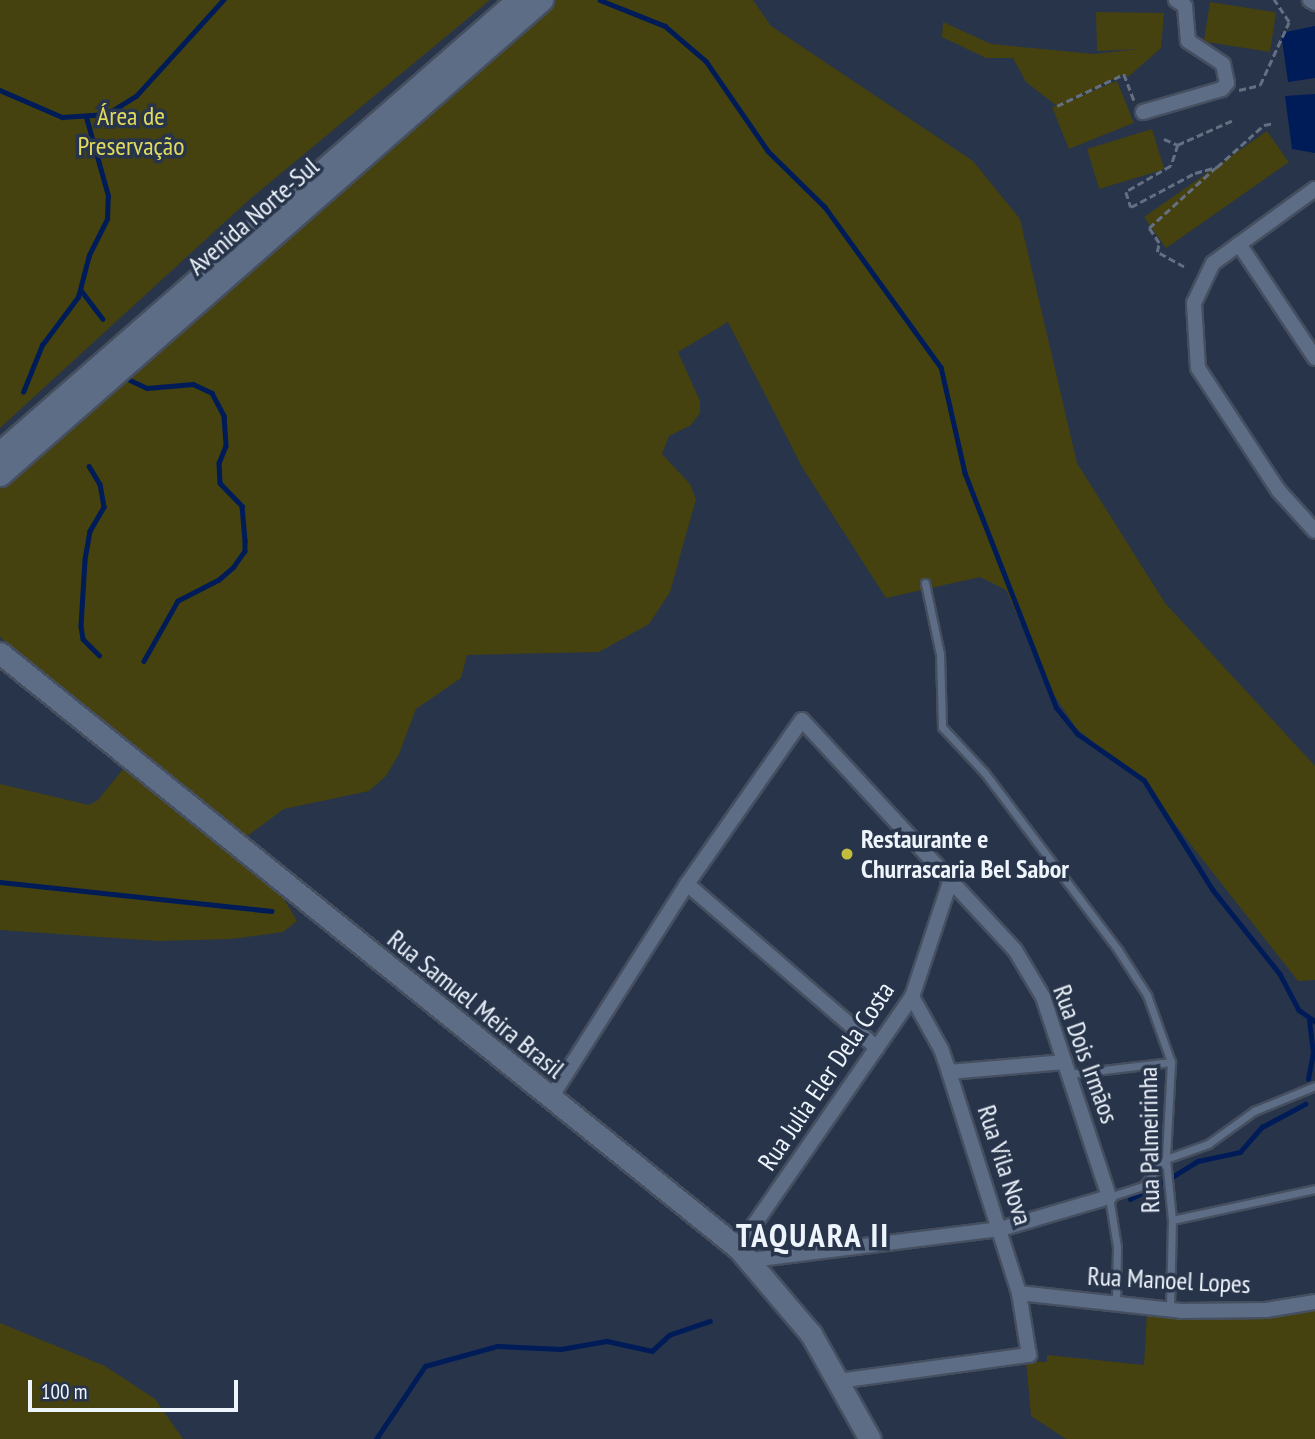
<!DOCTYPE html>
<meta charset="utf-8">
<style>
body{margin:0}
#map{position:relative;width:1315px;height:1439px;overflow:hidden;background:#27344a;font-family:"PT Sans Narrow",sans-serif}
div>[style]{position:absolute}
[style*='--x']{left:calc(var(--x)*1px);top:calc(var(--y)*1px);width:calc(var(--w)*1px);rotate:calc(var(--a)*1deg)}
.green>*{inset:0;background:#45420f;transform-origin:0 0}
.water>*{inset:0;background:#001c58}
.stream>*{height:4.5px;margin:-2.25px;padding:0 2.25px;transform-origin:2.25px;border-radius:2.25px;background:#001c58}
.path>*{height:2.5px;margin-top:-1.25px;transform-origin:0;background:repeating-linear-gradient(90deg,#646f81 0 7px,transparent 0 10.5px)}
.roads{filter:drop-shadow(2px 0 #454f60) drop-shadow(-2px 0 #454f60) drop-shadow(0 2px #454f60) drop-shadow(0 -2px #454f60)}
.lane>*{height:7px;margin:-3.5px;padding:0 3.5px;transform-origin:3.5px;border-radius:3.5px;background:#5e6d86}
.street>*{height:14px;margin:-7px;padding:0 7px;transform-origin:7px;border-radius:7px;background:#5e6d86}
.secondary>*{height:21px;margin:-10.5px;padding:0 10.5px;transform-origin:10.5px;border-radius:10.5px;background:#5e6d86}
.dots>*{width:19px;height:19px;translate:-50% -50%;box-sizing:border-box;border:4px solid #27344a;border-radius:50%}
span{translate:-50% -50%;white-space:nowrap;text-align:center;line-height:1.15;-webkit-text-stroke:7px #27344a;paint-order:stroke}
.park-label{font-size:26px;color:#e0da5d}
.street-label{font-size:26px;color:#eef4fc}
.poi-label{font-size:26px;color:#eef4fc;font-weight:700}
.left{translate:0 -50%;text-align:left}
.district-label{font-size:33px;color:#eef4fc;font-weight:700;letter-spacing:2px}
.scale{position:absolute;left:28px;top:1380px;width:210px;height:32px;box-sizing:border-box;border:4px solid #eef4fc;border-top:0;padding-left:9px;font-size:21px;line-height:24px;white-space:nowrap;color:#eef4fc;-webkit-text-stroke:5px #27344a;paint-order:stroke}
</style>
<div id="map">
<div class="green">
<div style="clip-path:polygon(0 0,490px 0,250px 199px,0 428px)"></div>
<div style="clip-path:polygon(555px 0,753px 0,771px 26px,973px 161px,1020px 219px,1077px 463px,1165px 603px,1315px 766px,1315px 980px,1298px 981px,1141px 781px,1076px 728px,1050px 689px,1006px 590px,980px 577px,886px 598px,802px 467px,728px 322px,678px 352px,700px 401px,700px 413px,691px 425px,669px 436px,662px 454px,690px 484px,696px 499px,670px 592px,649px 624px,599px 652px,467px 655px,461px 678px,416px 709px,399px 754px,386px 776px,369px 791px,284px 809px,236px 844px,277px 887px,297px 921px,283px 932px,231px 939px,158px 941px,0 930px,0 784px,89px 805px,98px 800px,133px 757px,0 637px,0 489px)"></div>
<div style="left:1210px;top:2px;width:67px;height:40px;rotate:9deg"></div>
<div style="clip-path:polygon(1096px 12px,1164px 13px,1161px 48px,1128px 77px,1124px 74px,1057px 106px,1026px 82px,1013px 58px,986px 58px,942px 37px,943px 22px,991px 44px,1094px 54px,1140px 49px,1097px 51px)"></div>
<div style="left:1117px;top:81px;width:45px;height:70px;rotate:68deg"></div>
<div style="left:1152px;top:129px;width:42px;height:68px;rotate:73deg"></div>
<div style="left:1267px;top:131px;width:38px;height:150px;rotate:55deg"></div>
<div style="clip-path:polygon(1315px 1308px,1315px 1439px,1066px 1439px,1031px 1416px,1026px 1361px,1047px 1362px,1047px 1355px,1144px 1365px,1147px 1313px)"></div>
<div style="clip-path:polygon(0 1323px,105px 1366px,155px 1399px,183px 1439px,0 1439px)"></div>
</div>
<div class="water">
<div style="clip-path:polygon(1315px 26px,1315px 78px,1288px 82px,1281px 33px)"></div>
<div style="clip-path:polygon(1315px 94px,1315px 153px,1292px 149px,1285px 96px)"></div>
</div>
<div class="stream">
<div style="--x:600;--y:0;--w:70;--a:21.8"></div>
<div style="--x:665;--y:26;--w:54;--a:40.5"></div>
<div style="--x:706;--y:61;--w:109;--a:55.4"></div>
<div style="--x:768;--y:151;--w:80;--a:44.5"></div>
<div style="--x:825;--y:207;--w:198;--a:54.1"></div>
<div style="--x:941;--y:367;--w:109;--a:77.2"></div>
<div style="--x:965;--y:473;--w:251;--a:68.7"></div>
<div style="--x:1056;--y:707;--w:35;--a:51"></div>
<div style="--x:1078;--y:734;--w:80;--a:34.9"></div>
<div style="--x:1144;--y:780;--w:130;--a:57.9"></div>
<div style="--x:1213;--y:890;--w:107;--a:51.4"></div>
<div style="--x:1280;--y:974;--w:41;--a:62.2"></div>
<div style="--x:1299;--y:1010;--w:19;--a:35"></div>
<div style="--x:0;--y:90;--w:68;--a:23.5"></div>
<div style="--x:62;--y:117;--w:45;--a:-3.8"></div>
<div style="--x:107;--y:114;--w:34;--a:-32"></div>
<div style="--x:136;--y:96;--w:130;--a:-47.8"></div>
<div style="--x:81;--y:290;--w:36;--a:53"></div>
<div style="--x:130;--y:380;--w:19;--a:25"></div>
<div style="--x:147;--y:388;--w:46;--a:-5"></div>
<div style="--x:193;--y:384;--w:21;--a:25"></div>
<div style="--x:212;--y:393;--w:26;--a:62"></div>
<div style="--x:224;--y:416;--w:30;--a:86"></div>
<div style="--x:226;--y:446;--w:18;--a:112"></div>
<div style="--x:219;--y:463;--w:20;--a:87"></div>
<div style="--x:220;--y:483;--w:32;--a:46"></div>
<div style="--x:242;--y:506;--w:35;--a:85"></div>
<div style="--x:245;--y:541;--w:10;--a:90"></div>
<div style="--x:245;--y:551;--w:19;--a:125"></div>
<div style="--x:234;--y:567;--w:20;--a:139"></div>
<div style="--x:219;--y:580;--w:46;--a:152.9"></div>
<div style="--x:178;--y:601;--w:69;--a:119.5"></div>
<div style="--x:23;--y:392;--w:51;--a:-68"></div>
<div style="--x:42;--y:345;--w:60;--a:-53.1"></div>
<div style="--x:78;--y:297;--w:43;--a:-75.3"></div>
<div style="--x:89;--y:255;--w:40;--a:-63.4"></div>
<div style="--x:107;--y:219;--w:23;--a:-88"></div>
<div style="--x:108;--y:196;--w:82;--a:-105.6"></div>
<div style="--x:89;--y:466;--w:21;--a:59"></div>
<div style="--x:100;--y:484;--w:23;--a:80"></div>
<div style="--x:104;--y:507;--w:28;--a:120"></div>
<div style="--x:90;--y:531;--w:29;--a:100"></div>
<div style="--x:85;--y:560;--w:66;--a:93.5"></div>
<div style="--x:81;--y:626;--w:13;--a:81"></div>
<div style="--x:83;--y:639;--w:23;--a:45"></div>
<div style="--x:0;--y:882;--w:273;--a:6.1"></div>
<div style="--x:1308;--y:1079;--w:26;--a:-79"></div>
<div style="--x:1313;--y:1053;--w:34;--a:-97"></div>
<div style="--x:1169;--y:1179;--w:34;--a:-32"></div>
<div style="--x:1198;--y:1161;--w:43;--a:-12.1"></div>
<div style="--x:1240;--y:1152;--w:33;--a:-49"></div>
<div style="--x:1262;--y:1127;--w:49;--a:-28.1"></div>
<div style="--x:1130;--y:1199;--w:39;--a:-27"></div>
<div style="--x:376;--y:1439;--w:88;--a:-56.1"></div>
<div style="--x:425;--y:1366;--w:75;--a:-15.5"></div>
<div style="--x:497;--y:1346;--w:64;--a:2.7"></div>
<div style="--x:561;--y:1349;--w:47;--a:-9.9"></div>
<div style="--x:607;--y:1341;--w:46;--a:12.5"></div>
<div style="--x:652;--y:1351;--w:23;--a:-43"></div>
<div style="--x:669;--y:1335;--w:43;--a:-18.9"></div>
</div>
<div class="path">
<div style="--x:1239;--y:90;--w:22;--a:-13"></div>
<div style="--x:1260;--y:85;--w:69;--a:-65.3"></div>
<div style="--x:1289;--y:22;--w:27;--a:-124"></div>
<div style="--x:1057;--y:106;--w:74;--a:-25.5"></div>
<div style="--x:1124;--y:74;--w:30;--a:69"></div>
<div style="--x:1232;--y:121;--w:59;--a:156"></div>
<div style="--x:1178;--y:145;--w:22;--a:108"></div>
<div style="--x:1171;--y:166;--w:52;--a:150"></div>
<div style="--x:1126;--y:192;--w:16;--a:72"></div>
<div style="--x:1131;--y:207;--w:72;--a:-28"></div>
<div style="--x:1195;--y:173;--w:23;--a:-15"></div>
<div style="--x:1217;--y:167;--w:63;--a:-41.8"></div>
<div style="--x:1264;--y:125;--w:10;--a:-11"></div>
<div style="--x:1164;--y:139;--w:15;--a:23"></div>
<div style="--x:1184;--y:267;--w:31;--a:-151"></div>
<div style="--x:1157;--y:252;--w:9;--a:-77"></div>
<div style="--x:1159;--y:243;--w:18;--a:-124"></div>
<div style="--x:1149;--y:228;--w:89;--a:-42.3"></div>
</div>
<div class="roads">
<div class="lane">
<div style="--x:925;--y:583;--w:73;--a:78.1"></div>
<div style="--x:940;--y:654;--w:73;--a:88.4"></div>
<div style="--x:942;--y:727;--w:62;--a:47"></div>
<div style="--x:984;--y:772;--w:223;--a:53"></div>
<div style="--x:1118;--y:950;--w:54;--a:57.2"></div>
<div style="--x:1147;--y:995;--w:71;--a:70.3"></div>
<div style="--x:1171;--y:1062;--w:97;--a:93"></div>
<div style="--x:1166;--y:1159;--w:61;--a:84.4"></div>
<div style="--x:1172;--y:1220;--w:89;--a:91.3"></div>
<div style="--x:1069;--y:1074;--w:103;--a:-6.7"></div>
<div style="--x:1172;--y:1220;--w:146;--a:-12.2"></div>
<div style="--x:1116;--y:1304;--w:57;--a:-89"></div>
<div style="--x:1117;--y:1247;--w:51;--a:-99.1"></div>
<div style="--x:1109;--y:1197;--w:36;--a:-18"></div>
<div style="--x:1143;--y:1186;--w:35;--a:-50"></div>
<div style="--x:1166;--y:1159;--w:45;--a:-19.7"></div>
<div style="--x:1208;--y:1144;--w:57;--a:-35.7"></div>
<div style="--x:1254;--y:1111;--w:66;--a:-22.3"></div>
</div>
<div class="street">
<div style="--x:1310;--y:0;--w:6;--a:31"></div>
<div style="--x:1143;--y:112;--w:82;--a:-16.2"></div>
<div style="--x:1222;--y:89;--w:8;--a:-50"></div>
<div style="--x:1227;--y:83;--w:19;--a:-102"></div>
<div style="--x:1223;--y:64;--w:42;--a:-146.7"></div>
<div style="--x:1188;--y:41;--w:35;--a:-95"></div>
<div style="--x:1185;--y:6;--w:11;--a:-146"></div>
<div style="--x:1315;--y:189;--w:126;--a:144"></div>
<div style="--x:1213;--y:263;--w:44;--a:115.4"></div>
<div style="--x:1194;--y:303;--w:65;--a:86.5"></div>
<div style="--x:1198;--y:368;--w:146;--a:56.7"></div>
<div style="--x:1278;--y:490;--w:55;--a:47.9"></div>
<div style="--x:1239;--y:244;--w:137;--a:56.3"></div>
<div style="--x:687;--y:884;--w:251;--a:40.8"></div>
<div style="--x:949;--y:1072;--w:116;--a:-4.9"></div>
<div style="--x:550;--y:1099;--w:255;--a:-57.5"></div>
<div style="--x:687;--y:884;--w:200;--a:-55"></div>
<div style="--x:802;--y:720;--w:313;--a:47.2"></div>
<div style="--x:1015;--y:950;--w:55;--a:59.2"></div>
<div style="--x:1043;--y:997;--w:211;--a:71.7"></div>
<div style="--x:1109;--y:1197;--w:114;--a:163.6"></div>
<div style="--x:1000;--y:1229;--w:252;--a:172.9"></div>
<div style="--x:738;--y:1248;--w:305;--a:-55.3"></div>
<div style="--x:912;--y:997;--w:121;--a:-71.7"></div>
<div style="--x:1019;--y:1293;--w:163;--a:6.3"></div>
<div style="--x:1181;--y:1311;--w:85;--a:-0.7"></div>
<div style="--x:1266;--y:1310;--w:50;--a:-9.3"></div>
<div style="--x:838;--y:1381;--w:193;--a:-7.8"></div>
<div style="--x:1029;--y:1355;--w:63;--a:-99.2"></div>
<div style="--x:1019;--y:1293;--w:232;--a:-107.6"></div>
<div style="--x:949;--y:1072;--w:24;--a:-109"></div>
<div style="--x:941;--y:1049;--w:60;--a:-119.1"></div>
</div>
<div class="secondary">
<div style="--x:0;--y:452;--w:687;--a:-41.16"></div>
<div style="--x:0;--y:475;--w:721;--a:-41.23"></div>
<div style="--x:0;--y:653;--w:948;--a:38.88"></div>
<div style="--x:738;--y:1248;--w:113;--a:49.7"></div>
<div style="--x:811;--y:1334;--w:120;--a:60.7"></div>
</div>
</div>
<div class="dots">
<div style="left:847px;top:854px;background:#c3bd3e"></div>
</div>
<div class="park-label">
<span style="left:131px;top:131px">Área de<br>Preservação</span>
</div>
<div class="street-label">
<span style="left:253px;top:216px;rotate:-41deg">Avenida Norte-Sul</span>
<span style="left:476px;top:1004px;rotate:39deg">Rua Samuel Meira Brasil</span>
<span style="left:1086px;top:1054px;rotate:70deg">Rua Dois Irmãos</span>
<span style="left:826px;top:1076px;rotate:-56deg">Rua Julia Eler Dela Costa</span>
<span style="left:1149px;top:1140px;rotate:-91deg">Rua Palmeirinha</span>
<span style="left:1005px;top:1165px;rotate:72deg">Rua Vila Nova</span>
<span style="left:1169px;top:1280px;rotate:3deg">Rua Manoel Lopes</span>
</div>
<div class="poi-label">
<span class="left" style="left:861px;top:854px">Restaurante e<br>Churrascaria Bel Sabor</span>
</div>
<div class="district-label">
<span style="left:813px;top:1235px">TAQUARA II</span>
</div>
<div class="scale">100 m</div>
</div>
